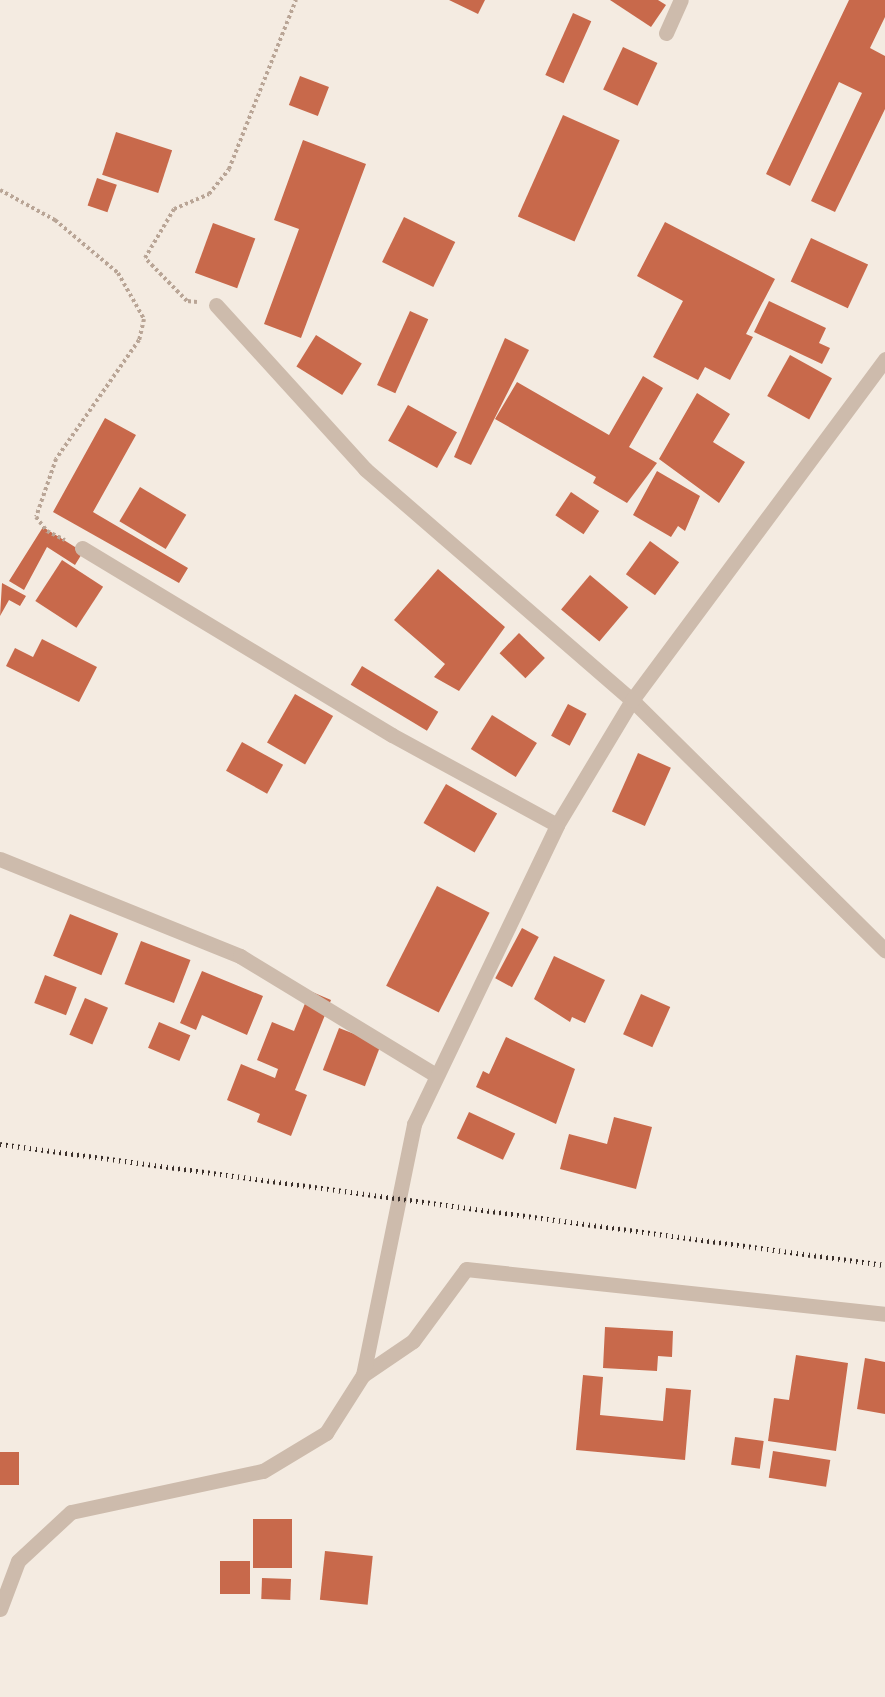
<!DOCTYPE html>
<style>
body{margin:0}
#map{position:relative;width:885px;height:1697px;overflow:hidden;background:#f4ebe1;font-family:"Golos Text",sans-serif}
div>[style]{position:absolute}
[style*='--x']{left:calc(var(--x)*1px);top:calc(var(--y)*1px);width:calc(var(--w)*1px);rotate:calc(var(--a)*1deg)}
.building>*{inset:0;background:#c8694b;transform-origin:0 0}
.path>*{height:4px;margin-top:-2px;transform-origin:0;background:repeating-linear-gradient(90deg,#b9a596 0 3px,transparent 0 6px)}
.minor>*{height:15px;margin:-7.5px;padding:0 7.5px;transform-origin:7.5px;border-radius:7.5px;background:#cdbbac}
.rail>*{height:4.5px;margin-top:-2.25px;transform-origin:0;background:repeating-linear-gradient(90deg,#3b302b 0 1.5px,transparent 0 6px)}
span{translate:-50% -50%;white-space:nowrap;text-align:center;line-height:1.15;-webkit-text-stroke:6px #fbf5ee;paint-order:stroke}
</style>
<div id="map">
<div class="building">
<div style="clip-path:polygon(449px 0,485px 0,478px 14px)"></div>
<div style="clip-path:polygon(610px 0,658px 0,666px 5px,651px 27px)"></div>
<div style="clip-path:polygon(849px 0,885px 0,885px 17px,870px 48px,885px 56px,885px 109px,835px 212px,811px 201px,862px 93px,839px 82px,790px 186px,766px 174px)"></div>
<div style="left:573px;top:13px;width:20px;height:68px;rotate:24deg"></div>
<div style="left:623px;top:47px;width:38px;height:47px;rotate:25deg"></div>
<div style="left:300px;top:76px;width:31px;height:31px;rotate:21deg"></div>
<div style="left:563px;top:115px;width:62px;height:111px;rotate:24deg"></div>
<div style="left:116px;top:132px;width:59px;height:45px;rotate:18deg"></div>
<div style="clip-path:polygon(303px 140px,366px 164px,301px 338px,264px 324px,299px 229px,274px 220px)"></div>
<div style="left:97px;top:178px;width:21px;height:29px;rotate:19deg"></div>
<div style="left:404px;top:217px;width:57px;height:50px;rotate:26deg"></div>
<div style="clip-path:polygon(665px 222px,775px 279px,746px 334px,753px 337px,730px 380px,705px 367px,698px 380px,653px 357px,683px 301px,637px 276px)"></div>
<div style="left:213px;top:223px;width:45px;height:53px;rotate:20deg"></div>
<div style="left:811px;top:238px;width:63px;height:48px;rotate:25deg"></div>
<div style="clip-path:polygon(769px 301px,826px 328px,819px 343px,830px 348px,822px 364px,754px 332px)"></div>
<div style="left:410px;top:311px;width:20px;height:81px;rotate:24deg"></div>
<div style="left:316px;top:335px;width:54px;height:37px;rotate:32deg"></div>
<div style="clip-path:polygon(505px 338px,529px 350px,471px 465px,454px 457px)"></div>
<div style="left:790px;top:355px;width:48px;height:47px;rotate:29deg"></div>
<div style="clip-path:polygon(643px 376px,663px 388px,629px 447px,657px 463px,627px 503px,593px 483px,596px 477px,495px 419px,517px 382px,609px 435px)"></div>
<div style="clip-path:polygon(697px 393px,730px 414px,713px 442px,745px 462px,719px 503px,659px 459px)"></div>
<div style="left:408px;top:405px;width:56px;height:41px;rotate:29deg"></div>
<div style="clip-path:polygon(105px 418px,136px 435px,93px 512px,188px 568px,179px 583px,53px 512px)"></div>
<div style="clip-path:polygon(657px 471px,700px 496px,685px 531px,678px 526px,671px 537px,633px 515px)"></div>
<div style="left:140px;top:487px;width:54px;height:40px;rotate:31deg"></div>
<div style="left:571px;top:492px;width:34px;height:28px;rotate:34deg"></div>
<div style="clip-path:polygon(43px 527px,83px 552px,75px 565px,47px 547px,24px 590px,9px 581px)"></div>
<div style="left:650px;top:541px;width:36px;height:41px;rotate:36deg"></div>
<div style="left:62px;top:560px;width:49px;height:49px;rotate:33deg"></div>
<div style="clip-path:polygon(438px 569px,505px 627px,459px 691px,434px 677px,445px 664px,394px 620px)"></div>
<div style="left:590px;top:575px;width:50px;height:45px;rotate:40deg"></div>
<div style="clip-path:polygon(2px 583px,26px 596px,20px 606px,9px 600px,0 616px)"></div>
<div style="left:519px;top:633px;width:36px;height:28px;rotate:44deg"></div>
<div style="clip-path:polygon(42px 639px,97px 667px,79px 702px,6px 666px,15px 648px,33px 657px)"></div>
<div style="left:362px;top:666px;width:89px;height:22px;rotate:31deg"></div>
<div style="left:295px;top:694px;width:44px;height:56px;rotate:30deg"></div>
<div style="left:568px;top:704px;width:21px;height:36px;rotate:28deg"></div>
<div style="left:492px;top:715px;width:53px;height:40px;rotate:32deg"></div>
<div style="left:242px;top:742px;width:47px;height:33px;rotate:29deg"></div>
<div style="left:638px;top:753px;width:36px;height:64px;rotate:24deg"></div>
<div style="left:446px;top:784px;width:59px;height:45px;rotate:30deg"></div>
<div style="left:437px;top:886px;width:59px;height:112px;rotate:27deg"></div>
<div style="left:70px;top:914px;width:52px;height:45px;rotate:22deg"></div>
<div style="left:522px;top:928px;width:19px;height:57px;rotate:28deg"></div>
<div style="left:141px;top:941px;width:53px;height:46px;rotate:21deg"></div>
<div style="clip-path:polygon(554px 956px,605px 980px,585px 1023px,572px 1017px,570px 1022px,534px 999px)"></div>
<div style="clip-path:polygon(202px 971px,263px 996px,247px 1035px,202px 1015px,196px 1030px,180px 1023px)"></div>
<div style="left:45px;top:975px;width:34px;height:30px;rotate:21deg"></div>
<div style="clip-path:polygon(310px 991px,331px 1000px,295px 1090px,307px 1095px,291px 1136px,257px 1122px,260px 1114px,227px 1100px,241px 1064px,275px 1078px,278px 1069px,257px 1060px,272px 1022px,294px 1031px)"></div>
<div style="left:641px;top:994px;width:32px;height:44px;rotate:24deg"></div>
<div style="left:85px;top:998px;width:25px;height:40px;rotate:23deg"></div>
<div style="left:159px;top:1022px;width:34px;height:28px;rotate:23deg"></div>
<div style="left:339px;top:1028px;width:45px;height:45px;rotate:21deg"></div>
<div style="clip-path:polygon(506px 1037px,575px 1069px,556px 1124px,476px 1087px,483px 1071px,489px 1074px)"></div>
<div style="left:469px;top:1112px;width:51px;height:29px;rotate:25deg"></div>
<div style="clip-path:polygon(614px 1117px,652px 1127px,636px 1189px,560px 1169px,569px 1134px,607px 1144px)"></div>
<div style="clip-path:polygon(605px 1327px,673px 1331px,672px 1357px,658px 1356px,657px 1371px,603px 1368px)"></div>
<div style="clip-path:polygon(796px 1355px,848px 1363px,836px 1451px,768px 1441px,774px 1398px,789px 1400px)"></div>
<div style="clip-path:polygon(865px 1358px,885px 1362px,885px 1414px,857px 1409px)"></div>
<div style="clip-path:polygon(583px 1375px,603px 1377px,600px 1415px,663px 1421px,666px 1388px,691px 1390px,685px 1460px,576px 1450px)"></div>
<div style="left:735px;top:1437px;width:29px;height:28px;rotate:8deg"></div>
<div style="left:773px;top:1451px;width:58px;height:27px;rotate:9deg"></div>
<div style="left:0;top:1452px;width:19px;height:33px"></div>
<div style="left:253px;top:1519px;width:39px;height:49px"></div>
<div style="left:325px;top:1551px;width:48px;height:49px;rotate:6deg"></div>
<div style="left:220px;top:1561px;width:30px;height:33px"></div>
<div style="left:262px;top:1578px;width:29px;height:21px;rotate:2deg"></div>
</div>
<div class="path">
<div style="--x:0;--y:190;--w:63;--a:28.6"></div>
<div style="--x:55;--y:220;--w:82;--a:40.1"></div>
<div style="--x:118;--y:273;--w:53;--a:60.5"></div>
<div style="--x:144;--y:319;--w:22;--a:103"></div>
<div style="--x:139;--y:340;--w:145;--a:124.9"></div>
<div style="--x:56;--y:459;--w:61;--a:109"></div>
<div style="--x:36;--y:517;--w:18;--a:52"></div>
<div style="--x:47;--y:531;--w:20;--a:27"></div>
<div style="--x:197;--y:302;--w:10;--a:-174"></div>
<div style="--x:187;--y:301;--w:60;--a:-134.3"></div>
<div style="--x:145;--y:258;--w:57;--a:-59.4"></div>
<div style="--x:174;--y:209;--w:38;--a:-23"></div>
<div style="--x:209;--y:194;--w:32;--a:-51"></div>
<div style="--x:229;--y:169;--w:182;--a:-68.4"></div>
</div>
<div class="minor">
<div style="--x:666;--y:33;--w:36;--a:-66"></div>
<div style="--x:216;--y:305;--w:222;--a:47.7"></div>
<div style="--x:365;--y:469;--w:353;--a:40.9"></div>
<div style="--x:632;--y:700;--w:356;--a:44.7"></div>
<div style="--x:82;--y:548;--w:362;--a:31.1"></div>
<div style="--x:392;--y:735;--w:188;--a:28.6"></div>
<div style="--x:0;--y:859;--w:259;--a:22"></div>
<div style="--x:240;--y:956;--w:229;--a:31.3"></div>
<div style="--x:363;--y:1375;--w:60;--a:-34.2"></div>
<div style="--x:413;--y:1341;--w:89;--a:-53.6"></div>
<div style="--x:466;--y:1269;--w:421;--a:6.1"></div>
<div style="--x:0;--y:1609;--w:51;--a:-69.4"></div>
<div style="--x:18;--y:1561;--w:72;--a:-42.8"></div>
<div style="--x:71;--y:1512;--w:196;--a:-12.1"></div>
<div style="--x:263;--y:1471;--w:74;--a:-31.1"></div>
<div style="--x:326;--y:1433;--w:69;--a:-57.5"></div>
<div style="--x:363;--y:1375;--w:256;--a:-78.5"></div>
<div style="--x:414;--y:1124;--w:331;--a:-64.4"></div>
<div style="--x:557;--y:825;--w:146;--a:-59"></div>
<div style="--x:632;--y:700;--w:425;--a:-53.4"></div>
</div>
<div class="rail">
<div style="--x:0;--y:1144;--w:893;--a:7.79"></div>
</div>
</div>
